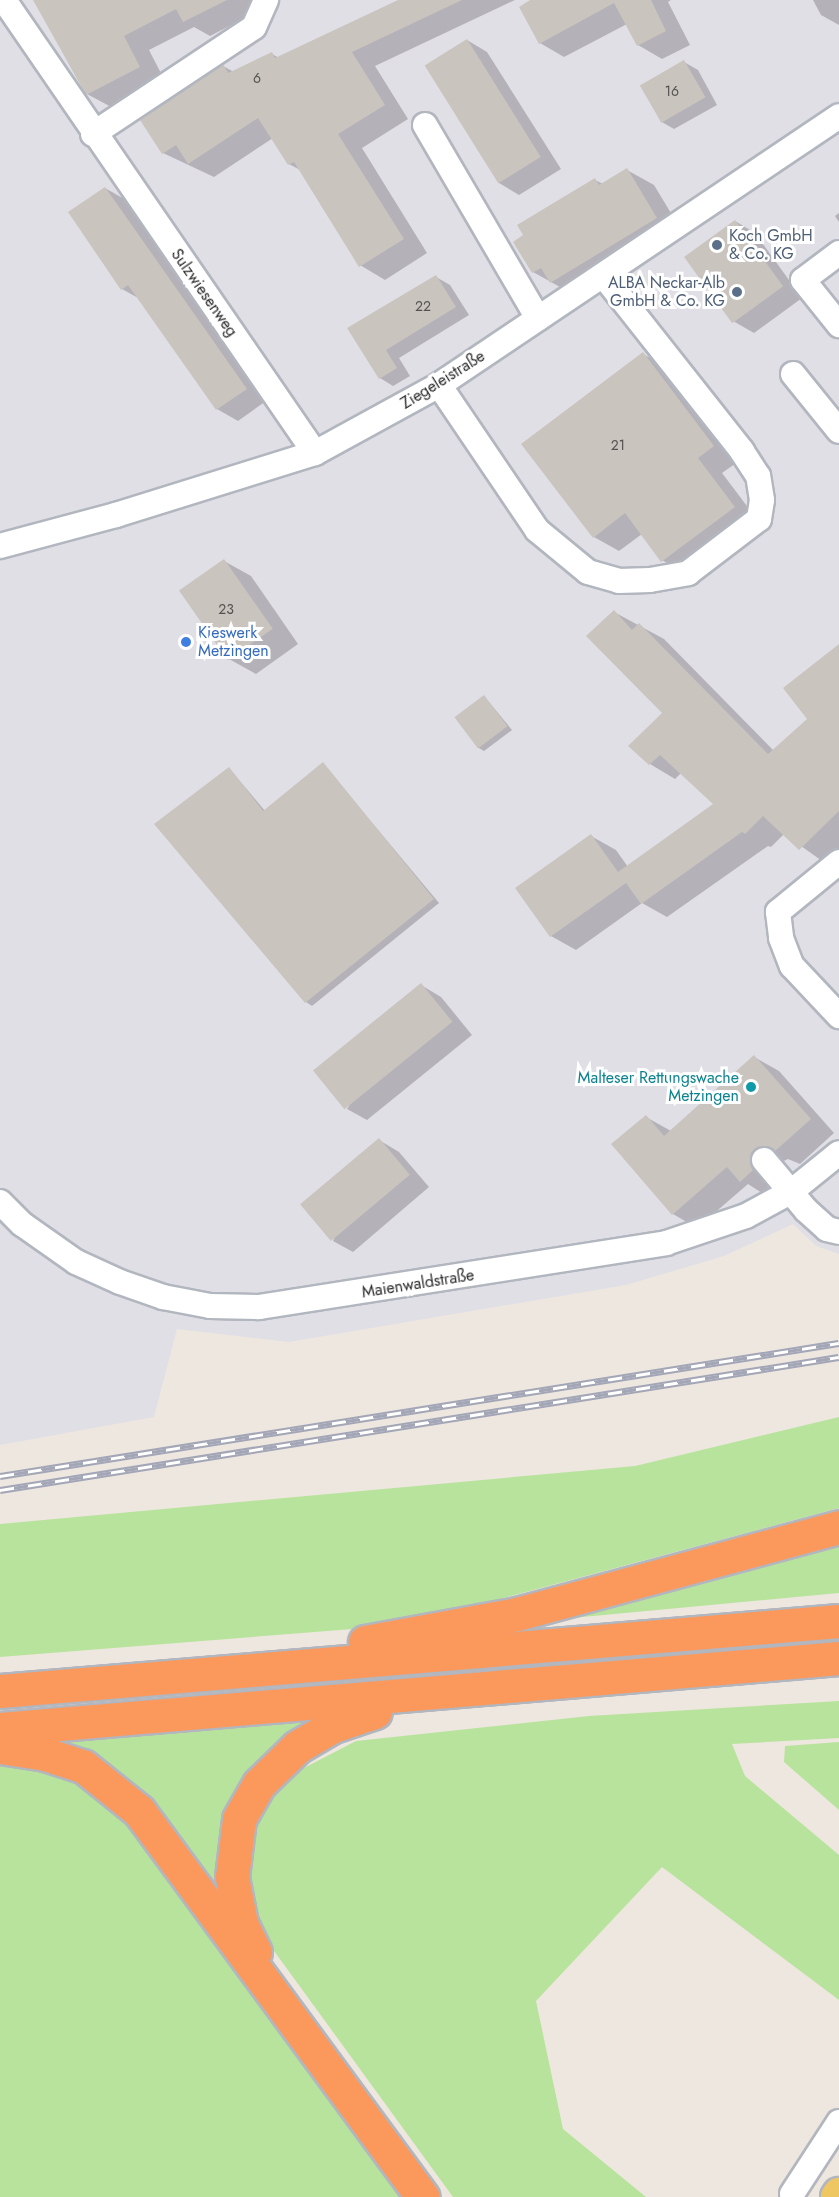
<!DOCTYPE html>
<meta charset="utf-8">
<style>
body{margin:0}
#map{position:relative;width:839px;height:2197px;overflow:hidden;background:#eee7df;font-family:Jost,sans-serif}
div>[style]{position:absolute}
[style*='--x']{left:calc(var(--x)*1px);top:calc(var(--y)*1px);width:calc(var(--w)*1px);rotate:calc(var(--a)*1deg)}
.industrial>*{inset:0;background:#e1dfe6}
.green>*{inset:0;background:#b8e39d}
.shadow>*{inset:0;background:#0003}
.building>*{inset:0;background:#c9c4be;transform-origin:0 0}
.roads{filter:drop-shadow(2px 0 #b2b6bf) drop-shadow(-2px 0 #b2b6bf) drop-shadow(0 2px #b2b6bf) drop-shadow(0 -2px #b2b6bf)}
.minor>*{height:24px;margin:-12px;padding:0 12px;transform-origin:12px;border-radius:12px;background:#fff}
.major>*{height:32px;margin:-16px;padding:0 16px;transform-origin:16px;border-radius:16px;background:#eec763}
.highway>*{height:33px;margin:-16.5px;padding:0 16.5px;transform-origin:16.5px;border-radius:16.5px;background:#fb995d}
.rail>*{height:7px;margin-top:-3.5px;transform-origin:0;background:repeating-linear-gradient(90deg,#fff 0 14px,#a2a6b6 0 28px);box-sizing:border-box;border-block:2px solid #a2a6b6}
.dots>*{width:16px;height:16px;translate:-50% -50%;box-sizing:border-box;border:3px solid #fff;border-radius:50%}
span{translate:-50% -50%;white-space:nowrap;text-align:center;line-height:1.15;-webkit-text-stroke:6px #fff;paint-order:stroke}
.number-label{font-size:14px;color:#535250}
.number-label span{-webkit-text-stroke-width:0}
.service-label{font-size:16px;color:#4e5e75}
.left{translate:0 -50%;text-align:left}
.right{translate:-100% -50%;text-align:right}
.street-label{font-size:16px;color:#2c2c2c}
.shop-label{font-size:16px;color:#366cbe}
.culture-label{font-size:16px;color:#0d838f}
</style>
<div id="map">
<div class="industrial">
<div style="clip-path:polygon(0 0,839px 0,839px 1254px,816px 1246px,793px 1224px,724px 1256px,626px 1285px,289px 1342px,177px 1329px,154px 1417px,0 1445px)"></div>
</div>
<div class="green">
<div style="clip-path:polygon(839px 1417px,839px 1508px,433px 1617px,353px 1629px,0 1657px,0 1524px,635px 1466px)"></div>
<div style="clip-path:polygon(839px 1532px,839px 1593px,529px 1622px)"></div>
<div style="clip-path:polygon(839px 1701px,839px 1738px,732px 1744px,745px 1776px,839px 1855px,839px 2000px,662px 1867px,536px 2001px,563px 2129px,646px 2197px,453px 2197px,253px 1922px,242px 1871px,250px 1829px,295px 1759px,300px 1770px,356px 1741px,589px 1716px)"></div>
<div style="clip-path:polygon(306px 1720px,263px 1757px,227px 1889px,213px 1893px,186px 1846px,127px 1784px,52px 1740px)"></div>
<div style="clip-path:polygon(839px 1742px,839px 1810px,784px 1762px,785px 1746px)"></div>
<div style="clip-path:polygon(0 1755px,45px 1764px,117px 1804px,401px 2197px,0 2197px)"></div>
</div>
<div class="shadow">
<div style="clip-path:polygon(36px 0,267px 0,270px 5px,210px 36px,194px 27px,149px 50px,165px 81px,113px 108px,87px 94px)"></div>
<div style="clip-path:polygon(402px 0,515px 0,375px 66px,408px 119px,362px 148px,427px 253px,385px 280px,360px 265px,302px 171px,289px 164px,273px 138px,214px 177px,163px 153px,223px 66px,234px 72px,272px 54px,279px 58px)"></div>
<div style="clip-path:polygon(533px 0,671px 0,668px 2px,690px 45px,662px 59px,638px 45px,627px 24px,564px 57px,540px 43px)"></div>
<div style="clip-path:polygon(813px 0,839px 0,839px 25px,821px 15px)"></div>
<div style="clip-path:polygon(467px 40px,487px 52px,561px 169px,519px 195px,499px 183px)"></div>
<div style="clip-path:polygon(684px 62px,698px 70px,717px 105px,674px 129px,660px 121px)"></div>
<div style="clip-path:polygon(627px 170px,654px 185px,683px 233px,578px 297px,533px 272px,595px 180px,603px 184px)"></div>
<div style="clip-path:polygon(105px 188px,126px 200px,266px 401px,238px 421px,217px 409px,140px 299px,122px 289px)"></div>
<div style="clip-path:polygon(839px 213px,839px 222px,835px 216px)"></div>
<div style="clip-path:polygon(735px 221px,755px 233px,802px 298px,754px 333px,733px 321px)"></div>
<div style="clip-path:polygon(436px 277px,450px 285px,469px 315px,399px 358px,410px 376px,393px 386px,380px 378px,349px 328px)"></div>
<div style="clip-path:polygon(643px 354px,668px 368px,739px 461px,722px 473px,759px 522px,687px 575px,662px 560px,642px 534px,619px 551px,594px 537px)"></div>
<div style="clip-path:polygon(224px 561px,251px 576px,298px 644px,256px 674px,229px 659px)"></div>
<div style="clip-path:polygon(614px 612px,664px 639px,774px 751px,809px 719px,839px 646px,839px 849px,825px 863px,784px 834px,771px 847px,768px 846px,667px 917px,642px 903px,576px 950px,551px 936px,591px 836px,616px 850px,628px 867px,715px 804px,681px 773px,675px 779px,650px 764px,631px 746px,664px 713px)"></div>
<div style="clip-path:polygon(484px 696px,512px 730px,484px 751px,477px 747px)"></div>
<div style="clip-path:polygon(323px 764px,439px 903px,312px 1006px,306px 1002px,229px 768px,265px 811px)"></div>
<div style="clip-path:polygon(421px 985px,441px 997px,472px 1035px,367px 1120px,347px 1109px)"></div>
<div style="clip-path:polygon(754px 1057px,779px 1071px,834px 1133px,800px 1164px,788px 1159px,779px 1163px,777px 1184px,765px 1195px,748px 1184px,697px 1228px,673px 1214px,646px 1117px,671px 1131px)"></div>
<div style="clip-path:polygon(379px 1140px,399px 1152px,429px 1187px,353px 1252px,333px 1241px)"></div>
</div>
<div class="building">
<div style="clip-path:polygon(33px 0,227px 0,183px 22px,176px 9px,124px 36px,140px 67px,86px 95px)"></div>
<div style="clip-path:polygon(398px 0,462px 0,352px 52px,385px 105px,338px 134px,404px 239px,359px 267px,294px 162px,288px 165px,258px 118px,188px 164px,176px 145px,162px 154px,140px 120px,223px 64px,228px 73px,272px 52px,275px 58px)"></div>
<div style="clip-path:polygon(530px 0,651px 0,666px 31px,637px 46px,614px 3px,539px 44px,519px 7px)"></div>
<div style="left:467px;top:39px;width:139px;height:50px;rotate:58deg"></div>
<div style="left:684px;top:60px;width:43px;height:51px;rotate:60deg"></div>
<div style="clip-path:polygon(627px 168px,657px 218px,550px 283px,541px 268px,532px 273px,513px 242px,523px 235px,517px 225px,595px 178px,599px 185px)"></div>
<div style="clip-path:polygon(105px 187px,247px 389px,216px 410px,128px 285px,121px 290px,68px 212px)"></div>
<div style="left:735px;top:220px;width:82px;height:63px;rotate:54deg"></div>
<div style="clip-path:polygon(436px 275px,456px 307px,386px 350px,397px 368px,379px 379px,347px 328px)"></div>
<div style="clip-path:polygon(643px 352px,714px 446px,698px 458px,735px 507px,661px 562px,625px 513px,593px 538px,521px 444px)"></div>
<div style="left:224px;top:559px;width:85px;height:55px;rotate:55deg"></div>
<div style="clip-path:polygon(614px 610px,632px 630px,639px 623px,768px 754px,807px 719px,783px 688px,839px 644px,839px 811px,799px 850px,763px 816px,745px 834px,742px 832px,641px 904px,626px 883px,550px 937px,515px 888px,591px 834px,618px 872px,713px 804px,660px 755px,649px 765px,628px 746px,662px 713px,586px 636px)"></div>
<div style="left:484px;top:695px;width:39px;height:37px;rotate:53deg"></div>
<div style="clip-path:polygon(323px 762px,434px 899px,305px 1003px,154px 824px,229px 767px,263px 811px)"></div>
<div style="left:421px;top:983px;width:50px;height:139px;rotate:51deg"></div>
<div style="clip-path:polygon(754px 1055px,811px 1119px,775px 1151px,762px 1146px,754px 1150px,750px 1162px,753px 1170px,740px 1182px,727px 1167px,672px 1215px,611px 1144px,646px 1115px,664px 1136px)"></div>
<div style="left:379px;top:1138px;width:48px;height:103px;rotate:50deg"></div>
</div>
<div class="roads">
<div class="minor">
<div style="--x:4;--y:0;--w:549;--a:55.53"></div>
<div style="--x:425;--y:125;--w:224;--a:59.7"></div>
<div style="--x:93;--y:134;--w:193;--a:-33.6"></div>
<div style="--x:254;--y:27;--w:30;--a:-66"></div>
<div style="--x:839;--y:253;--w:45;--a:143.1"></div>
<div style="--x:803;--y:280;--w:58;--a:51.3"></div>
<div style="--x:793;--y:374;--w:73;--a:51.1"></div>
<div style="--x:439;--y:385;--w:175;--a:55.9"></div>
<div style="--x:537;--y:530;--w:66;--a:39.5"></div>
<div style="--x:588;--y:572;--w:32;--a:16"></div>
<div style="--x:619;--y:581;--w:31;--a:-2"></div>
<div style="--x:650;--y:580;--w:39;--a:-10"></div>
<div style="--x:688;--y:573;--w:89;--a:-37.3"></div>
<div style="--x:759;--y:519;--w:19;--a:-81"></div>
<div style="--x:762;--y:500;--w:24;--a:-99"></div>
<div style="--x:758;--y:476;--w:30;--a:-123"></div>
<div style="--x:742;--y:451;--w:224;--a:-128.3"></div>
<div style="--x:0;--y:546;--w:120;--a:-15"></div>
<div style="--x:116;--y:515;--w:208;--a:-17.3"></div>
<div style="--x:315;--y:453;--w:141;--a:-28.7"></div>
<div style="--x:439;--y:385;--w:482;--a:-33.9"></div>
<div style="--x:839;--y:862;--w:79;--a:140.7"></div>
<div style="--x:778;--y:912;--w:26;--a:83"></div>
<div style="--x:781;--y:938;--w:30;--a:69"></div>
<div style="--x:792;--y:966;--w:69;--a:46.8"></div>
<div style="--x:764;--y:1160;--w:65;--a:50"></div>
<div style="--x:806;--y:1210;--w:28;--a:42"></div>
<div style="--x:827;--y:1229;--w:12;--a:14"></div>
<div style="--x:0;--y:1202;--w:31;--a:45"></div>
<div style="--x:22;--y:1224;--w:66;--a:35.1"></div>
<div style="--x:76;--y:1262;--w:48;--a:24.4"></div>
<div style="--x:120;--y:1282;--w:46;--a:19.2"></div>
<div style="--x:163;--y:1297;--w:48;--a:10.8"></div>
<div style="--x:210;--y:1306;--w:49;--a:1.2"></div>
<div style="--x:259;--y:1307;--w:412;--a:-8.9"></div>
<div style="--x:666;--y:1243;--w:84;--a:-18.6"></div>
<div style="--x:746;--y:1216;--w:52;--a:-28.5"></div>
<div style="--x:792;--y:1191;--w:60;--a:-39"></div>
<div style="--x:792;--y:2194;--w:86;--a:-56.9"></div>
</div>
<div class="major">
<div style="--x:837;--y:2197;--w:4;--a:-56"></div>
</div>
<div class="highway">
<div style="--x:365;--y:1642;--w:155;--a:-10.4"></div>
<div style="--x:517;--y:1614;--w:334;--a:-15.1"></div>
<div style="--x:0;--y:1691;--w:842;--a:-4.77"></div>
<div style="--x:0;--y:1729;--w:842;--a:-4.84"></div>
<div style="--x:0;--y:1747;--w:46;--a:8.8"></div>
<div style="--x:45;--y:1754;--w:40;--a:18"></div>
<div style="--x:83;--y:1766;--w:72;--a:38.8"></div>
<div style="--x:139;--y:1811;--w:479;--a:53.7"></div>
<div style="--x:255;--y:1952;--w:32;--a:-116"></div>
<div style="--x:241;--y:1923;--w:47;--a:-101.1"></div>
<div style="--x:232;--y:1877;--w:58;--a:-83.1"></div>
<div style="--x:239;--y:1819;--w:40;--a:-60.3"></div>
<div style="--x:259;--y:1784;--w:53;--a:-44.2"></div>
<div style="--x:297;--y:1747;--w:42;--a:-30.3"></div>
<div style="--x:333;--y:1726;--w:44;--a:-18.4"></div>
</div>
</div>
<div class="rail">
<div style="--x:0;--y:1476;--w:849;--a:-9.01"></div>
<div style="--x:0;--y:1490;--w:849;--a:-9.01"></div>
</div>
<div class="dots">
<div style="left:717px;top:245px;background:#5c6f8a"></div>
<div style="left:737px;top:292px;background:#5c6f8a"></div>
<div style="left:186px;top:642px;background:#3f7fe0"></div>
<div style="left:751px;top:1087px;background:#0f9aa8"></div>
</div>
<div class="number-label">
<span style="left:257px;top:78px">6</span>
<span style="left:672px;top:91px">16</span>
<span style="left:423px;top:306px">22</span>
<span style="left:618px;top:445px">21</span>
<span style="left:226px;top:609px">23</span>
</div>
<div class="service-label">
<span class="left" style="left:729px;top:245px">Koch GmbH<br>&amp; Co. KG</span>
<span class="right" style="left:725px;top:292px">ALBA Neckar-Alb<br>GmbH &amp; Co. KG</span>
</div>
<div class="street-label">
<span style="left:204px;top:293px;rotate:55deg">Sulzwiesenweg</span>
<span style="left:443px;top:380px;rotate:-32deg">Ziegeleistraße</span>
<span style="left:418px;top:1284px;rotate:-9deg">Maienwaldstraße</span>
</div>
<div class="shop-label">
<span class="left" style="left:198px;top:642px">Kieswerk<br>Metzingen</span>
</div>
<div class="culture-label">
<span class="right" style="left:739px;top:1087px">Malteser Rettungswache<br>Metzingen</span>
</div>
</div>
